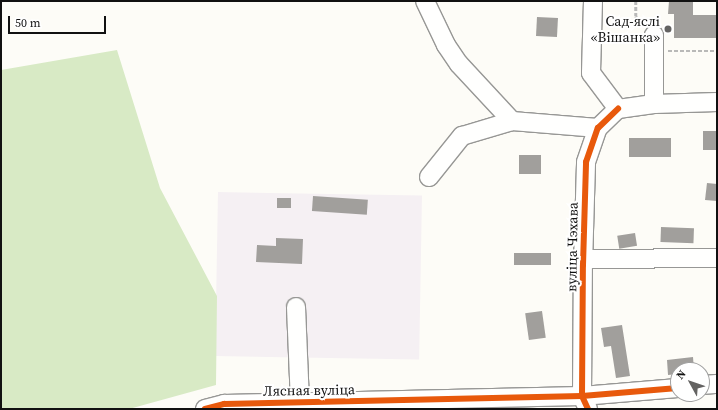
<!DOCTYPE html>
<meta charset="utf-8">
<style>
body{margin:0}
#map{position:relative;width:718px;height:410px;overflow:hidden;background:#fdfcf7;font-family:"Source Serif 4",serif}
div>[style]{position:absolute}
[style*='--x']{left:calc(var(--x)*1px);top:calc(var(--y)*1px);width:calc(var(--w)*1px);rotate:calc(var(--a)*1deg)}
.industrial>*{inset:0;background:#f5f0f3;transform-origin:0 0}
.forest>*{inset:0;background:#d8eac5}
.building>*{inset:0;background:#a19f9c;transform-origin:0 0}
.path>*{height:2.5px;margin-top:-1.25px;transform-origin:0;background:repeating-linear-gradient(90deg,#b9b9b8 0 4px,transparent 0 6px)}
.roads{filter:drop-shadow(1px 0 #979795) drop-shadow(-1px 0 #979795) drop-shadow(0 1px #979795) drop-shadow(0 -1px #979795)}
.minor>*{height:18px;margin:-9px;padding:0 9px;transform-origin:9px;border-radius:9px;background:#fffffe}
.cycleway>*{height:6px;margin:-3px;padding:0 3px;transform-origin:3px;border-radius:3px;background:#e8590c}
.dots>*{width:11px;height:11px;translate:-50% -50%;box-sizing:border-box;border:2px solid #fff;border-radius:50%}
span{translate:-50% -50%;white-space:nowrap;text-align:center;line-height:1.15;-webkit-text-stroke:4px #fff;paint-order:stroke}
.poi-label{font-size:14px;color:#111}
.right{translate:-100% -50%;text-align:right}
.street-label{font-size:14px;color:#111}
.frame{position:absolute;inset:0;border:2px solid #111;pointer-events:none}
.north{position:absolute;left:670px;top:362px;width:40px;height:40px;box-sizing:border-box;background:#fff;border:1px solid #a0a0a0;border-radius:50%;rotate:310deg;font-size:11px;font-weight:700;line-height:16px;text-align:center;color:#111}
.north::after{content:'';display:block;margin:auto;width:14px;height:18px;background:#646362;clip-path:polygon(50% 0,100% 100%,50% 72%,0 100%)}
.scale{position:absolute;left:8px;top:16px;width:98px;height:18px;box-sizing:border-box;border:2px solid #111;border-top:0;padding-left:5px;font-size:12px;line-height:14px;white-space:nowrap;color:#111;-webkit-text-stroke:3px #fff;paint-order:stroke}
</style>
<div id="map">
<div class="industrial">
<div style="left:218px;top:192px;width:204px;height:164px;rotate:1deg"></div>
</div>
<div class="forest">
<div style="clip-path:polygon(117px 50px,160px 188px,217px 296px,216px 385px,129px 409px,1px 409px,1px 70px)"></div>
</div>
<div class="building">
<div style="clip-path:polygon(669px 1px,693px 1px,693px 15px,716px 15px,717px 38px,674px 38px,674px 14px,668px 14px)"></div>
<div style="left:537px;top:17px;width:21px;height:19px;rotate:3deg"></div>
<div style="left:703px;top:131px;width:14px;height:19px"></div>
<div style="left:629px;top:138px;width:42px;height:19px"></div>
<div style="left:519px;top:155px;width:22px;height:19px"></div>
<div style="clip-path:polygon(707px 183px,717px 184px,717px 201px,705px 200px)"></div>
<div style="left:313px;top:196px;width:55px;height:15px;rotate:4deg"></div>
<div style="left:291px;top:198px;width:10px;height:14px;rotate:90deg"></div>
<div style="left:661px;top:227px;width:33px;height:15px;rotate:2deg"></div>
<div style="left:635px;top:233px;width:13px;height:18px;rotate:81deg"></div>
<div style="clip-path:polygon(276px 238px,303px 239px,302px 264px,256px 262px,257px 245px,276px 246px)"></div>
<div style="left:514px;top:253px;width:37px;height:12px"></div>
<div style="left:542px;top:311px;width:27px;height:17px;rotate:82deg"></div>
<div style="clip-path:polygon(622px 325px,630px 376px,616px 378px,611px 346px,604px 347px,601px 328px)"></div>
<div style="clip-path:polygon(693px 357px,694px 370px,678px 370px,678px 374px,668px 375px,667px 360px)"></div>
</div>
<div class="path">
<div style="--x:636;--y:1;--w:15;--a:90"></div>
<div style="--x:636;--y:16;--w:12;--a:66"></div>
<div style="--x:668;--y:51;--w:49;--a:0"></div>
</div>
<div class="roads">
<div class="minor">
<div style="--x:425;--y:1;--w:49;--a:64.5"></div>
<div style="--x:446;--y:45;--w:23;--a:56"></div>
<div style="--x:459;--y:64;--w:78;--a:47.1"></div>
<div style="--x:593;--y:1;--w:72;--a:91.6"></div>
<div style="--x:591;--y:73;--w:45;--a:53.1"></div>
<div style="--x:654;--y:35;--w:69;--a:90"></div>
<div style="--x:618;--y:109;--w:36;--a:-8"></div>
<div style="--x:654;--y:104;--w:63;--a:-1.8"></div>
<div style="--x:429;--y:177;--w:53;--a:-51.2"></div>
<div style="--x:462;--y:136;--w:52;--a:-16.7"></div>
<div style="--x:512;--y:121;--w:86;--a:4.7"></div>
<div style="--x:583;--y:259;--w:134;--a:-0.4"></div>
<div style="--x:296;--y:307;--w:95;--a:87.6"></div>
<div style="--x:702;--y:385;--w:15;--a:-4"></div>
<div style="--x:205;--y:409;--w:20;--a:-15"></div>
<div style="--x:224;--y:404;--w:358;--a:-1.3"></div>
<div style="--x:582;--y:396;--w:96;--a:-4.8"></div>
<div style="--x:588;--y:409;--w:14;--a:-115"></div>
<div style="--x:582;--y:396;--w:131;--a:-89.6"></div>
<div style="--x:583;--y:265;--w:103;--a:-88.3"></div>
<div style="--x:586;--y:162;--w:36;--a:-71"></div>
<div style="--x:598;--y:128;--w:28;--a:-44"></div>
</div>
</div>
<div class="cycleway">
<div style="--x:205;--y:409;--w:20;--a:-15"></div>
<div style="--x:224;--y:404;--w:358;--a:-1.3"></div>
<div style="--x:582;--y:396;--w:96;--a:-4.8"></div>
<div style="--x:588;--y:409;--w:14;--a:-115"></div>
<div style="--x:582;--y:396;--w:131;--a:-89.6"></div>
<div style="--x:583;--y:265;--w:103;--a:-88.3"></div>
<div style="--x:586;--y:162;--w:36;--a:-71"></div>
<div style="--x:598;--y:128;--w:28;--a:-44"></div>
</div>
<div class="dots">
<div style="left:668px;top:29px;background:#646362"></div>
</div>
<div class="poi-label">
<span class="right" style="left:660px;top:29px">Сад-яслі<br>«Вішанка»</span>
</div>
<div class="street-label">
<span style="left:572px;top:247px;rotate:-89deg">вуліца Чэхава</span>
<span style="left:309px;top:390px;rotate:-1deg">Лясная вуліца</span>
</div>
<div class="frame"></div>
<div class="north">N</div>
<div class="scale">50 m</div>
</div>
